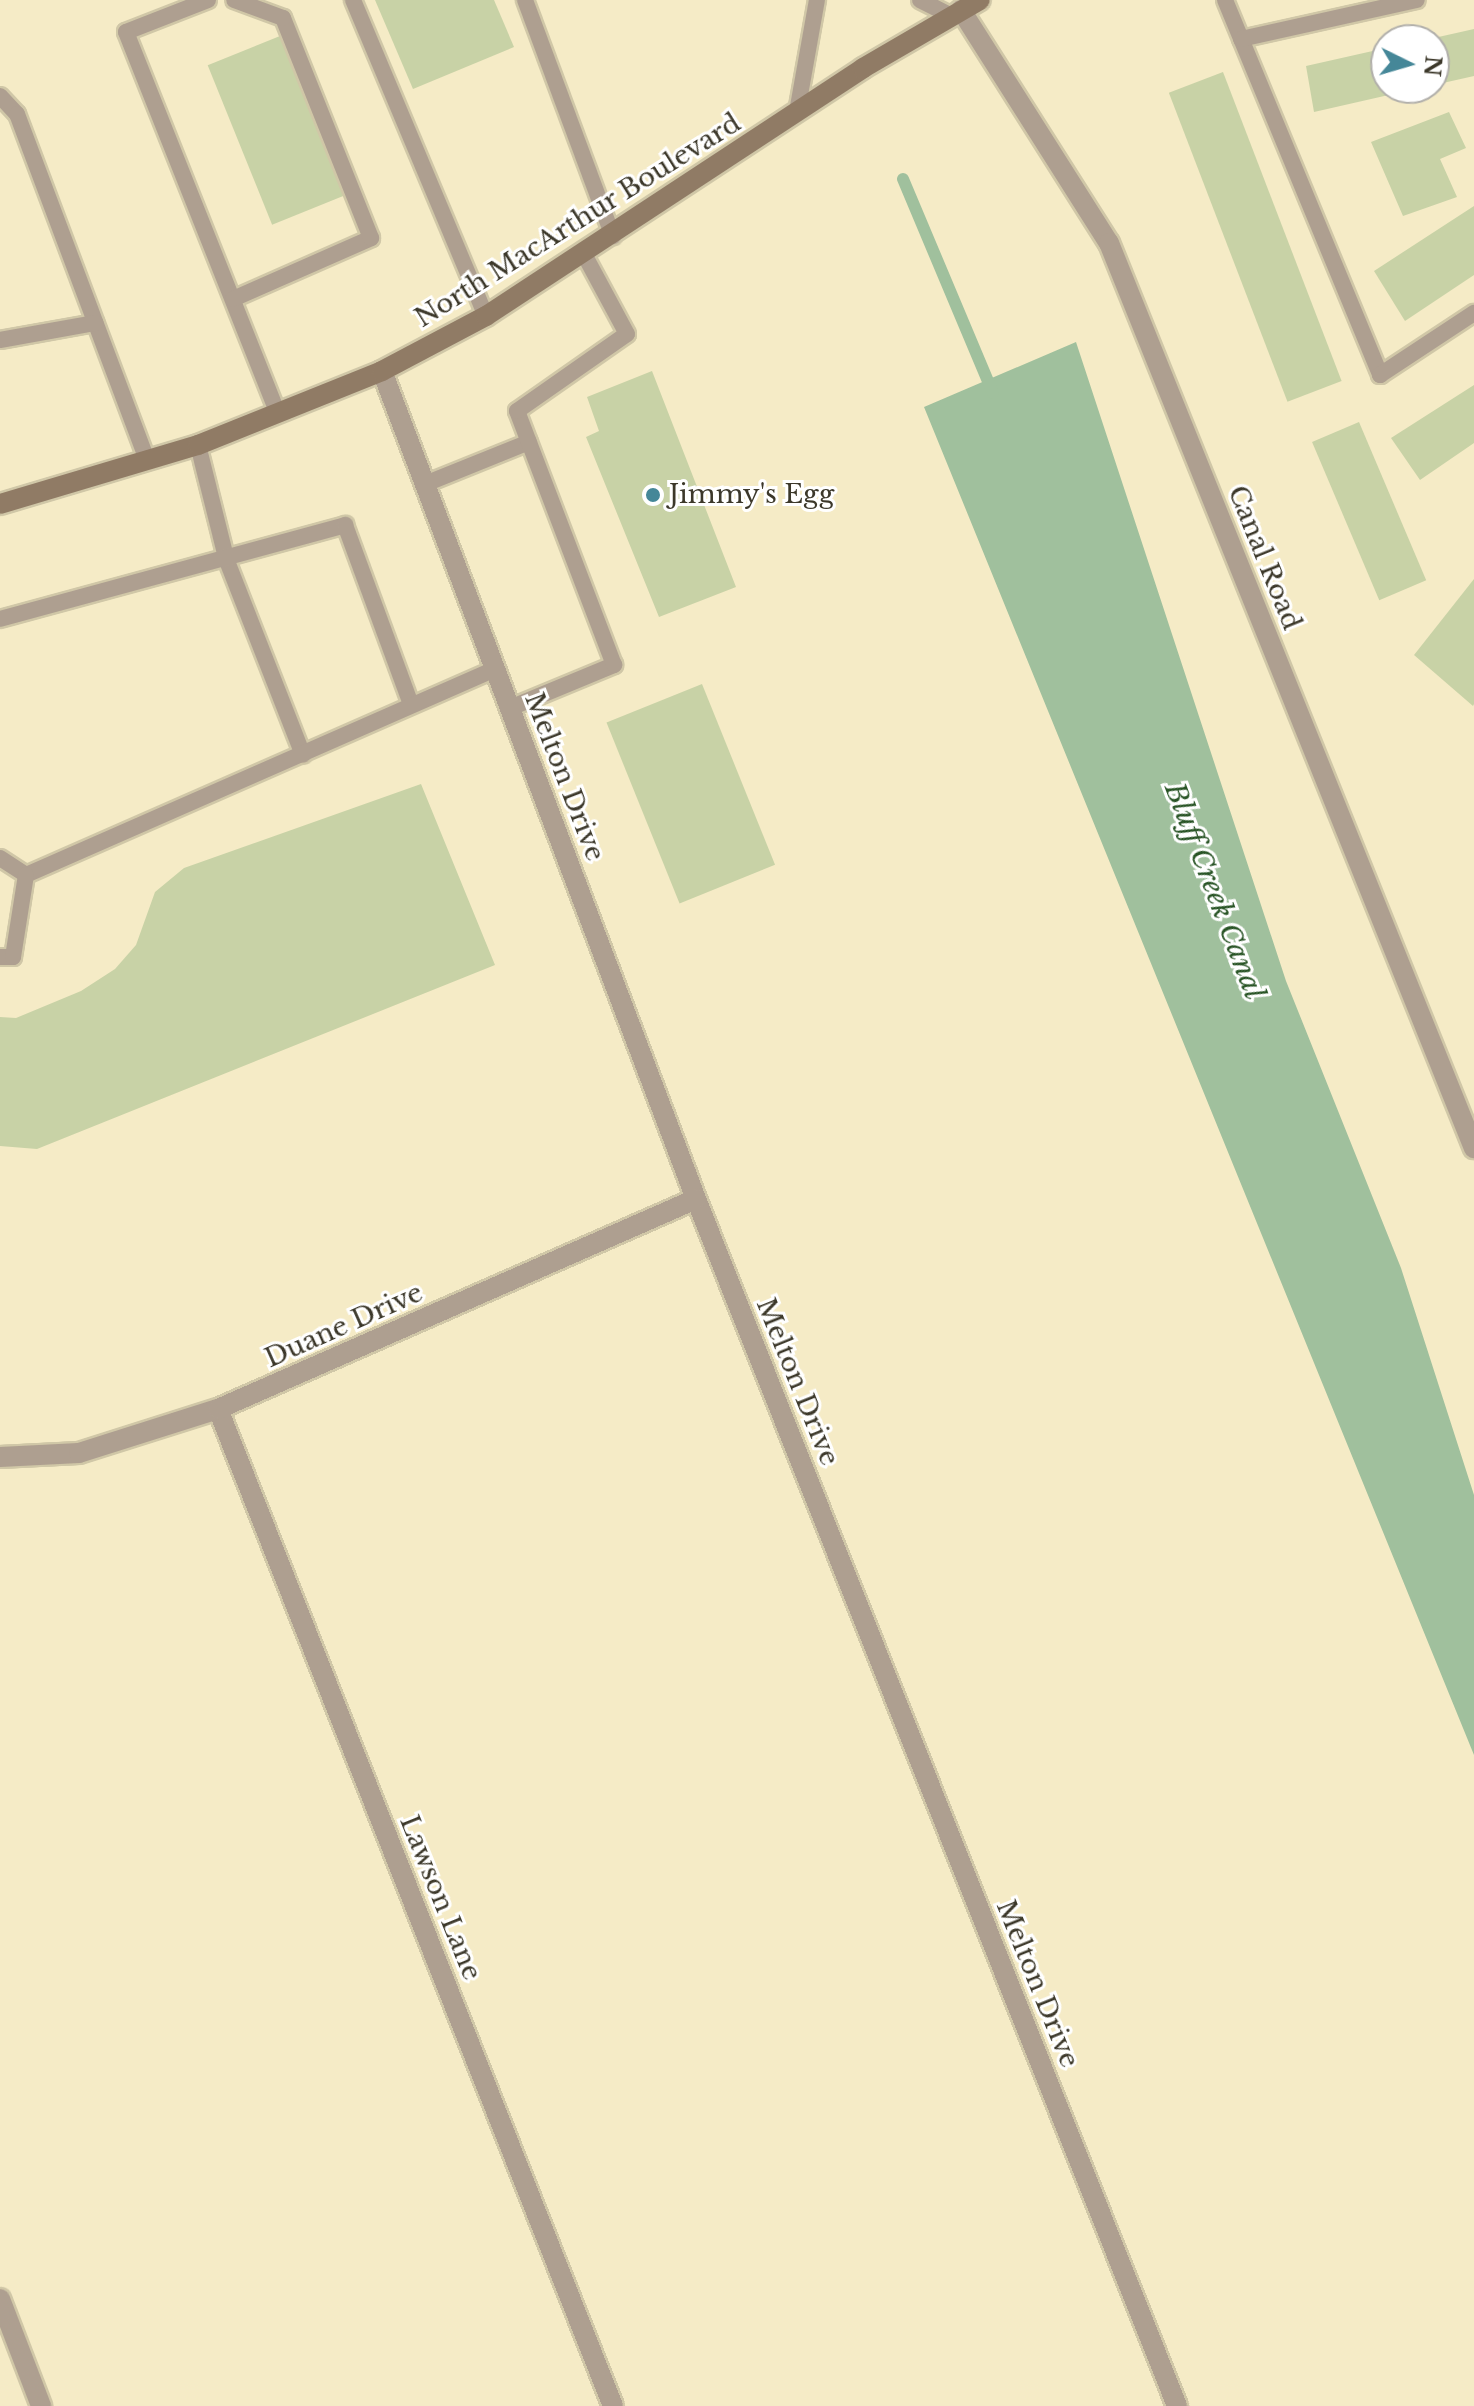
<!DOCTYPE html>
<style>
body{margin:0}
#map{position:relative;width:1474px;height:2406px;overflow:hidden;background:#f5ebc6;font-family:"Libre Baskerville",serif}
div>[style]{position:absolute}
[style*='--x']{left:calc(var(--x)*1px);top:calc(var(--y)*1px);width:calc(var(--w)*1px);rotate:calc(var(--a)*1deg)}
.water>*{inset:0;background:#a0c09d}
.stream>*{height:12px;margin:-6px;padding:0 6px;transform-origin:6px;border-radius:6px;background:#a0c09d}
.building>*{inset:0;background:#c8d2a6;transform-origin:0 0}
.roads{filter:drop-shadow(2px 0 #d0c7a7) drop-shadow(-2px 0 #d0c7a7) drop-shadow(0 2px #d0c7a7) drop-shadow(0 -2px #d0c7a7)}
.service>*{height:16px;margin:-8px;padding:0 8px;transform-origin:8px;border-radius:8px;background:#ae9f90}
.minor>*{height:20px;margin:-10px;padding:0 10px;transform-origin:10px;border-radius:10px;background:#ae9f90}
.secondary>*{height:20px;margin:-10px;padding:0 10px;transform-origin:10px;border-radius:10px;background:#907b65}
.dots>*{width:22px;height:22px;translate:-50% -50%;box-sizing:border-box;border:4px solid #fff;border-radius:50%}
span{translate:-50% -50%;white-space:nowrap;text-align:center;line-height:1.15;-webkit-text-stroke:6px #fff;paint-order:stroke}
.street-label{font-size:26px;color:#3c382a}
.poi-label{font-size:26px;color:#3c382a}
.left{translate:0 -50%;text-align:left}
.water-label{font-size:28px;color:#285425;font-style:italic}
.north{position:absolute;left:1370px;top:24px;width:80px;height:80px;box-sizing:border-box;background:#fff;border:2px solid #b1afaa;border-radius:50%;rotate:95deg;font-size:22px;font-weight:700;line-height:32px;text-align:center;color:#3c382a}
.north::after{content:'';display:block;margin:auto;width:28px;height:36px;background:#458798;clip-path:polygon(50% 0,100% 100%,50% 72%,0 100%)}
</style>
<div id="map">
<div class="water">
<div style="clip-path:polygon(1076px 342px,1286px 981px,1401px 1268px,1474px 1495px,1474px 1755px,924px 407px)"></div>
</div>
<div class="stream">
<div style="--x:903;--y:179;--w:232;--a:67.2"></div>
</div>
<div class="building">
<div style="clip-path:polygon(375px 0,494px 0,514px 47px,413px 89px)"></div>
<div style="clip-path:polygon(1474px 29px,1474px 76px,1434px 85px,1434px 38px)"></div>
<div style="left:280px;top:36px;width:172px;height:78px;rotate:68deg"></div>
<div style="clip-path:polygon(1386px 48px,1386px 88px,1415px 89px,1314px 112px,1306px 66px)"></div>
<div style="left:1223px;top:72px;width:331px;height:58px;rotate:69deg"></div>
<div style="clip-path:polygon(1449px 112px,1466px 148px,1440px 159px,1457px 197px,1403px 216px,1371px 142px)"></div>
<div style="clip-path:polygon(1474px 206px,1474px 275px,1405px 321px,1374px 271px)"></div>
<div style="clip-path:polygon(652px 371px,736px 587px,659px 617px,586px 437px,599px 431px,587px 397px)"></div>
<div style="clip-path:polygon(1474px 385px,1474px 443px,1420px 480px,1391px 438px)"></div>
<div style="left:1359px;top:422px;width:172px;height:51px;rotate:67deg"></div>
<div style="clip-path:polygon(1474px 579px,1474px 704px,1473px 706px,1414px 655px)"></div>
<div style="left:702px;top:684px;width:195px;height:103px;rotate:68deg"></div>
<div style="clip-path:polygon(421px 784px,495px 965px,37px 1149px,0 1146px,0 1017px,16px 1018px,81px 991px,115px 969px,136px 945px,155px 892px,184px 868px)"></div>
</div>
<div class="roads">
<div class="service">
<div style="--x:208;--y:0;--w:88;--a:158.7"></div>
<div style="--x:126;--y:32;--w:410;--a:68.3"></div>
<div style="--x:353;--y:0;--w:343;--a:67.2"></div>
<div style="--x:525;--y:0;--w:252;--a:69.6"></div>
<div style="--x:920;--y:0;--w:34;--a:27"></div>
<div style="--x:1225;--y:0;--w:406;--a:67.5"></div>
<div style="--x:1380;--y:375;--w:113;--a:-33.4"></div>
<div style="--x:1241;--y:39;--w:180;--a:-12.5"></div>
<div style="--x:0;--y:96;--w:25;--a:47"></div>
<div style="--x:17;--y:114;--w:370;--a:69.4"></div>
<div style="--x:797;--y:112;--w:114;--a:-79.9"></div>
<div style="--x:233;--y:299;--w:151;--a:-23.8"></div>
<div style="--x:371;--y:238;--w:237;--a:-111.8"></div>
<div style="--x:283;--y:18;--w:52;--a:-159.8"></div>
<div style="--x:0;--y:340;--w:97;--a:-10.1"></div>
<div style="--x:198;--y:445;--w:120;--a:76"></div>
<div style="--x:227;--y:561;--w:208;--a:68.6"></div>
<div style="--x:425;--y:484;--w:112;--a:-22"></div>
<div style="--x:0;--y:619;--w:358;--a:-15.2"></div>
<div style="--x:345;--y:525;--w:191;--a:69.8"></div>
<div style="--x:510;--y:708;--w:113;--a:-22.5"></div>
<div style="--x:614;--y:665;--w:272;--a:-110.9"></div>
<div style="--x:517;--y:411;--w:134;--a:-35"></div>
<div style="--x:627;--y:334;--w:91;--a:-118.3"></div>
<div style="--x:0;--y:858;--w:31;--a:33"></div>
<div style="--x:26;--y:875;--w:512;--a:-23.71"></div>
<div style="--x:0;--y:957;--w:13;--a:0"></div>
<div style="--x:13;--y:957;--w:83;--a:-81"></div>
</div>
<div class="minor">
<div style="--x:961;--y:10;--w:276;--a:57.6"></div>
<div style="--x:1109;--y:243;--w:976;--a:68.04"></div>
<div style="--x:382;--y:371;--w:886;--a:69.23"></div>
<div style="--x:696;--y:1199;--w:1299;--a:68.27"></div>
<div style="--x:218;--y:1409;--w:1072;--a:68.39"></div>
<div style="--x:0;--y:1457;--w:79;--a:-2.9"></div>
<div style="--x:79;--y:1453;--w:146;--a:-17.6"></div>
<div style="--x:218;--y:1409;--w:522;--a:-23.72"></div>
<div style="--x:0;--y:2299;--w:115;--a:69"></div>
</div>
<div class="secondary">
<div style="--x:0;--y:504;--w:207;--a:-16.6"></div>
<div style="--x:198;--y:445;--w:198;--a:-21.9"></div>
<div style="--x:382;--y:371;--w:118;--a:-27.9"></div>
<div style="--x:486;--y:316;--w:451;--a:-33.3"></div>
<div style="--x:863;--y:68;--w:135;--a:-30.2"></div>
</div>
</div>
<div class="dots">
<div style="left:653px;top:495px;background:#458798"></div>
</div>
<div class="street-label">
<span style="left:578px;top:221px;rotate:-32deg">North MacArthur Boulevard</span>
<span style="left:1264px;top:558px;rotate:68deg">Canal Road</span>
<span style="left:564px;top:777px;rotate:69deg">Melton Drive</span>
<span style="left:344px;top:1326px;rotate:-24deg">Duane Drive</span>
<span style="left:797px;top:1382px;rotate:68deg">Melton Drive</span>
<span style="left:440px;top:1898px;rotate:68deg">Lawson Lane</span>
<span style="left:1037px;top:1984px;rotate:68deg">Melton Drive</span>
</div>
<div class="poi-label">
<span class="left" style="left:669px;top:495px">Jimmy's Egg</span>
</div>
<div class="water-label">
<span style="left:1214px;top:891px;rotate:69deg">Bluff Creek Canal</span>
</div>
<div class="north">N</div>
</div>
